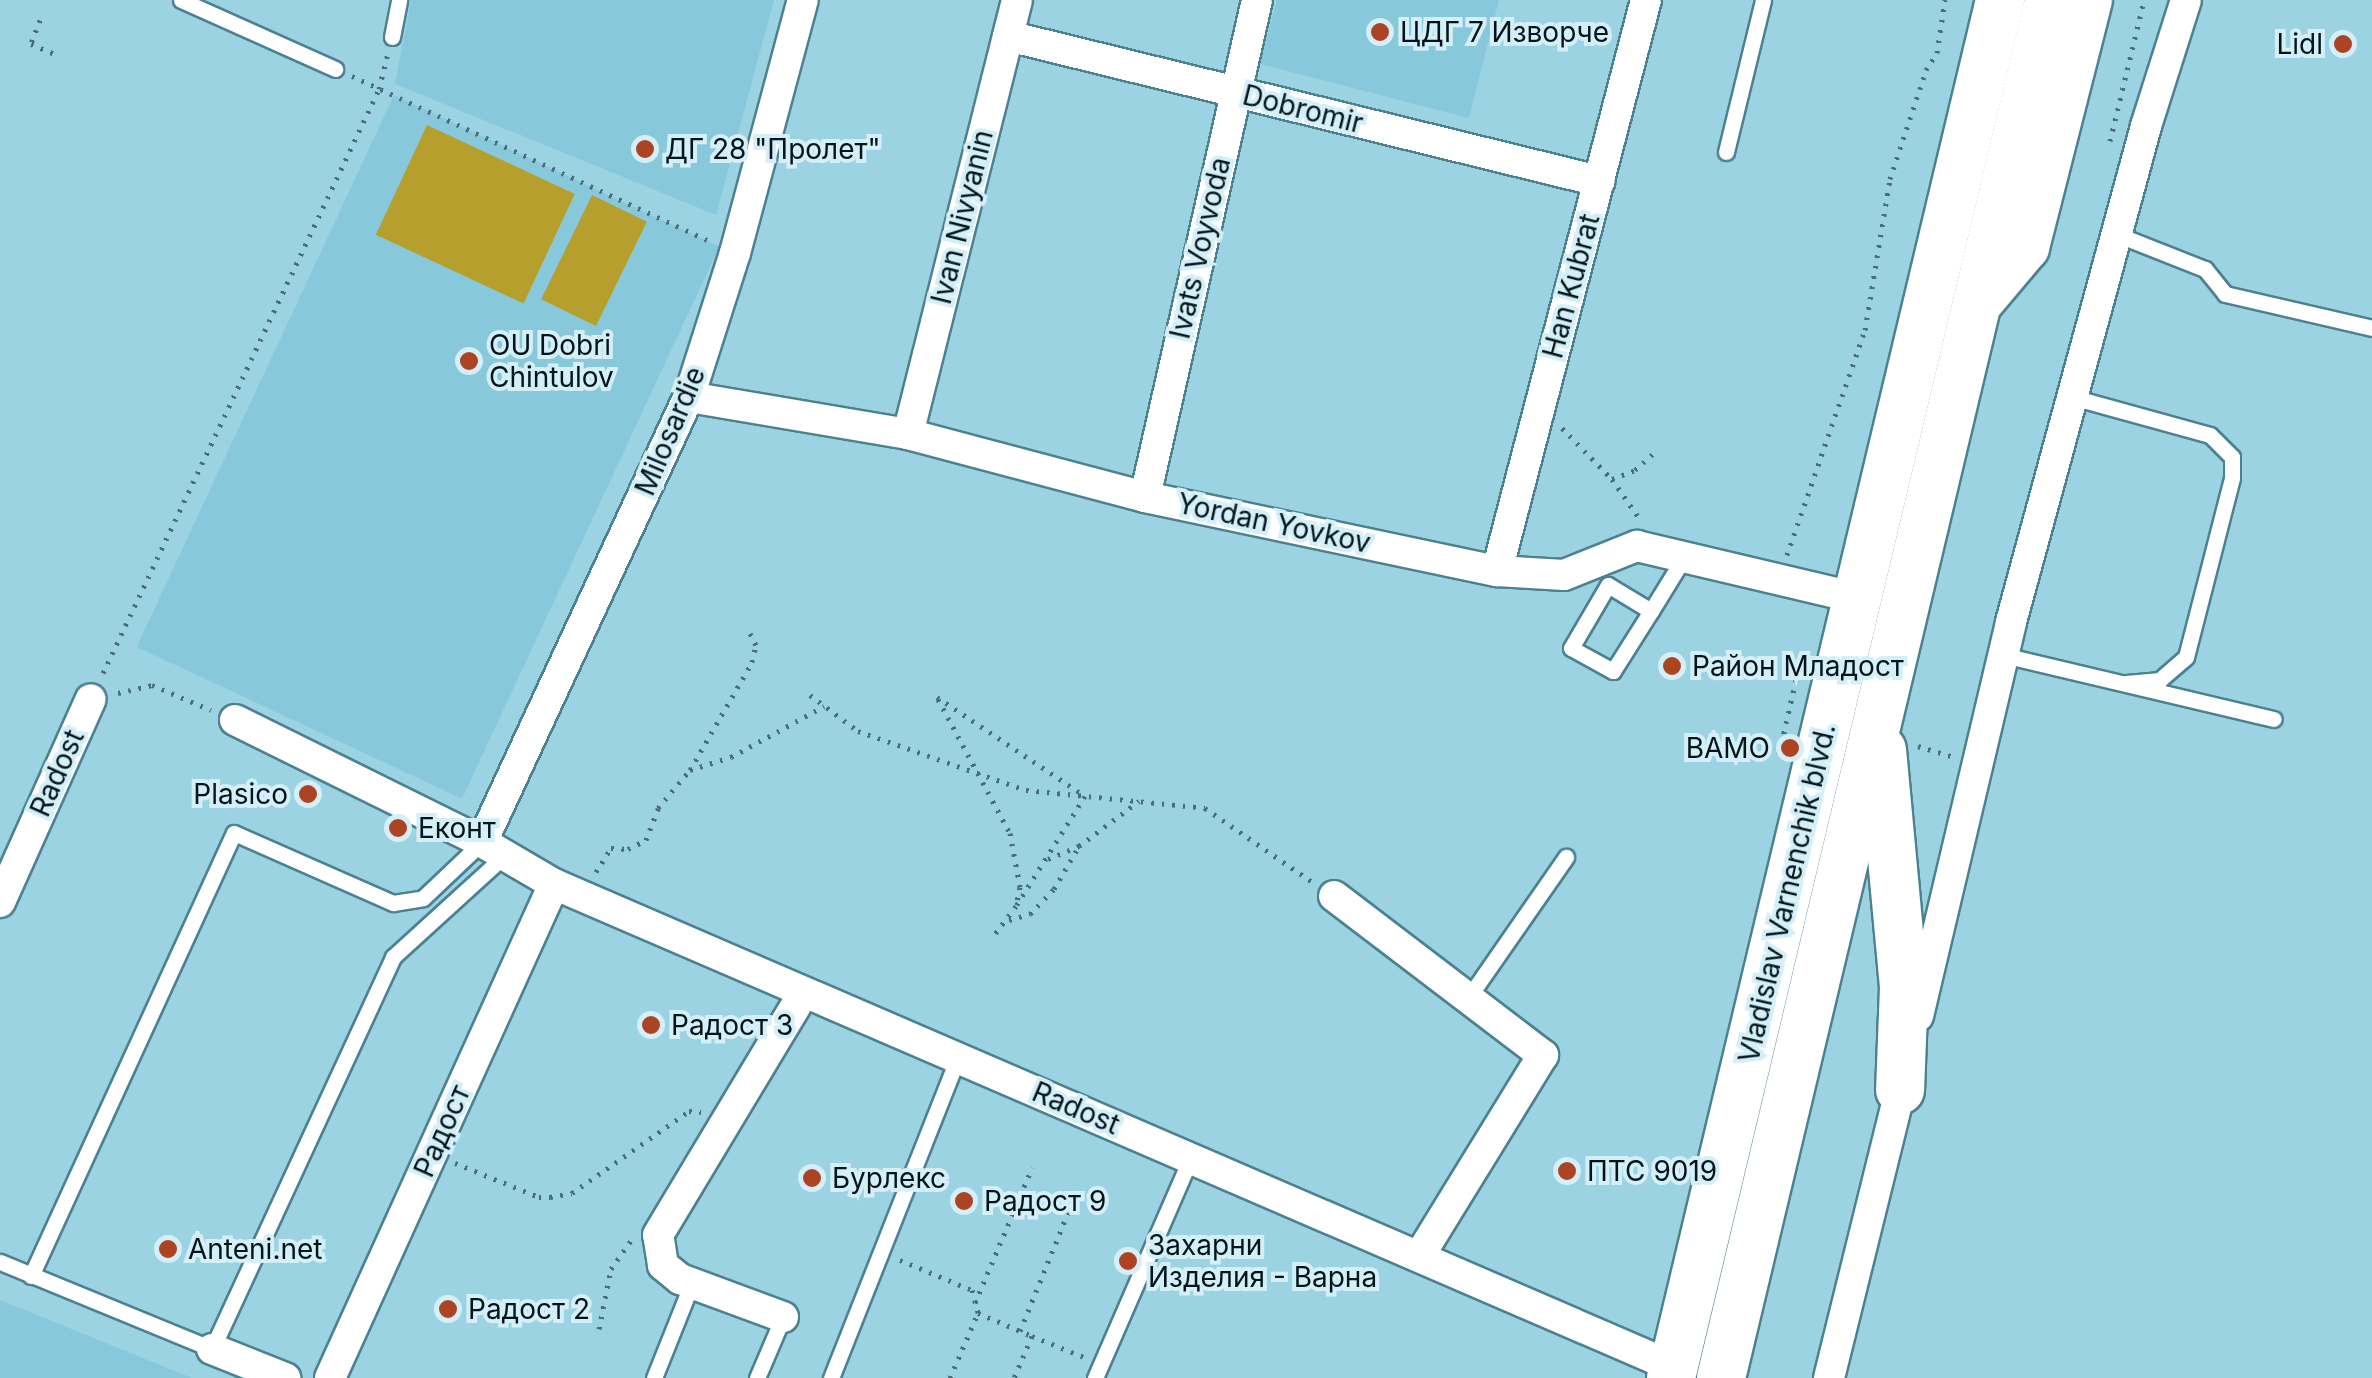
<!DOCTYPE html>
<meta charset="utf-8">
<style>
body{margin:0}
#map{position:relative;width:2372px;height:1378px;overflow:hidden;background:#9cd3e3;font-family:Inter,sans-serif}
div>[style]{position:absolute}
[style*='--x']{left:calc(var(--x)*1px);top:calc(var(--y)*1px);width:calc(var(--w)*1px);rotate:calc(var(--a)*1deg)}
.built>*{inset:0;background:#87c8da;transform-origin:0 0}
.green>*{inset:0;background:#b69f2c;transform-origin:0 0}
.path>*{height:5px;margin-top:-2.5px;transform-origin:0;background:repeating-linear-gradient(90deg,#4a6e79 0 2.5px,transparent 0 10.5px)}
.roads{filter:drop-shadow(2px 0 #4c8190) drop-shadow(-2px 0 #4c8190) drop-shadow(0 2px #4c8190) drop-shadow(0 -2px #4c8190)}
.service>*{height:15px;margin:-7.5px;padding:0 7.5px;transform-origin:7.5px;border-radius:7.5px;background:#fff}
.minor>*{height:30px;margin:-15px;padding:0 15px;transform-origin:15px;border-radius:15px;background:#fff}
.primary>*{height:48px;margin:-24px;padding:0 24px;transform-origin:24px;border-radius:24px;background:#fff}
.dots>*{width:28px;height:28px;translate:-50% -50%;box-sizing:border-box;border:5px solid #d4eff7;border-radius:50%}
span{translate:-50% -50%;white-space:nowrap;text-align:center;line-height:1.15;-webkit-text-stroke:8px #d4eff7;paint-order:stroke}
.poi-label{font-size:28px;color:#01151a}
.left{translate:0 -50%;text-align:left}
.right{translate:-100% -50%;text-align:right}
.street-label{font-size:28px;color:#01151a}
</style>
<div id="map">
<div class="built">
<div style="clip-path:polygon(411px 0,774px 0,716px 215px,395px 84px)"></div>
<div style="clip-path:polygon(1277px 0,1499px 0,1469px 118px,1260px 64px)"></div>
<div style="left:394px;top:95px;width:359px;height:609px;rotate:25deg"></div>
<div style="clip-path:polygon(0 1300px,192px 1378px,0 1378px)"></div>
</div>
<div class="green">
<div style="left:427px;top:125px;width:163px;height:121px;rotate:25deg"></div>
<div style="left:592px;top:195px;width:61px;height:116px;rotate:26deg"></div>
</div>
<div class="path">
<div style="--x:40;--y:20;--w:26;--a:111"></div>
<div style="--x:31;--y:44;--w:26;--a:23"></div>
<div style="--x:352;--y:76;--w:393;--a:24.8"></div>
<div style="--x:2110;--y:141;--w:145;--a:-76.4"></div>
<div style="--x:1562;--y:428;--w:71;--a:45.6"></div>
<div style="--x:1612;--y:479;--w:47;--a:55.3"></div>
<div style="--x:1612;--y:479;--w:25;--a:-21"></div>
<div style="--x:1635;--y:470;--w:31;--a:-42"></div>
<div style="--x:1787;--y:555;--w:238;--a:-70.9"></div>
<div style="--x:1865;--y:330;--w:153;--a:-80.6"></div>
<div style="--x:1890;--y:179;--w:115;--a:-71.7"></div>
<div style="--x:1926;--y:70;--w:20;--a:-57"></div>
<div style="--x:1937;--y:53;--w:54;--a:-81.4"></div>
<div style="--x:103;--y:673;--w:646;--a:-64.7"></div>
<div style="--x:379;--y:89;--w:37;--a:-76"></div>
<div style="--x:118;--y:693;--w:35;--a:-13"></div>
<div style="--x:152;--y:685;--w:64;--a:23"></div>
<div style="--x:810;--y:695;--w:60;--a:36.9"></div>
<div style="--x:858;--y:731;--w:178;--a:19.4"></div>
<div style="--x:1026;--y:790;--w:180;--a:5.7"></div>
<div style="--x:1205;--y:808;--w:129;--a:34.6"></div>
<div style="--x:937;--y:697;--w:178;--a:33.8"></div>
<div style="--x:1085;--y:796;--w:130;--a:122.1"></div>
<div style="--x:938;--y:699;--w:152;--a:61.8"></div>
<div style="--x:1010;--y:833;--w:55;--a:79.5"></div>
<div style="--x:1020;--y:887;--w:19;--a:102"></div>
<div style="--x:1016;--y:906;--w:35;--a:127"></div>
<div style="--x:1918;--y:746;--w:34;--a:17"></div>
<div style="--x:1779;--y:754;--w:85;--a:-77.1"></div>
<div style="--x:1798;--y:671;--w:4;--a:14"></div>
<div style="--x:690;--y:770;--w:125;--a:-60.1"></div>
<div style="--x:752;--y:662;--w:17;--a:-77"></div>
<div style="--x:756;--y:645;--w:18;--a:-117"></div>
<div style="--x:1048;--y:859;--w:34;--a:-23"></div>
<div style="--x:1079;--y:846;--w:75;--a:-36.9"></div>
<div style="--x:596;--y:872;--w:28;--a:-58"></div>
<div style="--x:611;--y:848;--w:17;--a:3"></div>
<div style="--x:628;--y:849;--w:20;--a:-27"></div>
<div style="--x:646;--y:840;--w:34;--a:-69"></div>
<div style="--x:658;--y:808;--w:50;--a:-49.9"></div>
<div style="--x:690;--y:770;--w:43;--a:-17.6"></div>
<div style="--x:731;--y:757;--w:106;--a:-28.7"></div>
<div style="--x:1009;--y:920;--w:22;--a:-16"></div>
<div style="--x:1030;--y:914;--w:35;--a:-46"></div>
<div style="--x:1054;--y:889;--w:48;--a:-59.7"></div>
<div style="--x:455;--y:1163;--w:91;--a:22"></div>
<div style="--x:539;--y:1197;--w:11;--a:0"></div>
<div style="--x:550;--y:1197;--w:22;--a:-10"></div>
<div style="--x:572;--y:1193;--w:143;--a:-35"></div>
<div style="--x:689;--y:1111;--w:12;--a:5"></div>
<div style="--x:900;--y:1260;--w:78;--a:22.6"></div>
<div style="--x:972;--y:1290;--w:24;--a:75"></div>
<div style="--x:975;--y:1303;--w:147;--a:-67.1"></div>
<div style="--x:599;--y:1329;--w:61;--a:-78.7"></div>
<div style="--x:611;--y:1269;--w:35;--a:-55"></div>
<div style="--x:1020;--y:1331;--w:154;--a:-67.9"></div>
<div style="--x:1032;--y:1336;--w:56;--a:22"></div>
<div style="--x:950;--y:1378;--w:71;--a:-66.7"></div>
<div style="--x:978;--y:1313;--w:59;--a:23.1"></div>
<div style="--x:1032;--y:1336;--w:46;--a:113.2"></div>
</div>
<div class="roads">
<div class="service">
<div style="--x:181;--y:0;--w:169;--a:24.1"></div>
<div style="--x:392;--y:37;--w:38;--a:-79"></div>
<div style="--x:1726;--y:152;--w:156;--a:-76.3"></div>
<div style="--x:2116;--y:234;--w:96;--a:21.5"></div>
<div style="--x:2205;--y:269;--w:32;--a:51"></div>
<div style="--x:2225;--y:294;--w:151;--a:13"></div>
<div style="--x:2072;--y:397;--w:143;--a:15.4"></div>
<div style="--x:2210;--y:435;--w:31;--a:45"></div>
<div style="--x:2232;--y:457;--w:21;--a:90"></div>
<div style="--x:2232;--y:478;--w:185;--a:104.4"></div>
<div style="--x:2186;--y:657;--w:35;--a:139"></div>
<div style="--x:2160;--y:680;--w:34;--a:175"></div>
<div style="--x:1651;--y:611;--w:50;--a:-148.8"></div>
<div style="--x:1608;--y:585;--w:73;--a:120.4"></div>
<div style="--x:1571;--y:648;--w:48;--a:28.7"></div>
<div style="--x:1613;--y:671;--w:71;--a:-57.7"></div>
<div style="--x:1651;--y:611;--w:61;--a:-58.4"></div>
<div style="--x:2003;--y:655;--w:278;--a:13.3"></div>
<div style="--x:1468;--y:998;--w:172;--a:-55.2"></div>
<div style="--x:0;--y:1262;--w:229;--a:22.3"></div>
<div style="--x:212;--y:1349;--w:432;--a:-65.2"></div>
<div style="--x:393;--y:957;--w:151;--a:-42.3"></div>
<div style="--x:31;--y:1276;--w:487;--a:-65.4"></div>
<div style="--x:234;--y:833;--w:174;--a:23.8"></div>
<div style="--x:393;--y:903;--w:30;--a:-9"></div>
<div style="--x:423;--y:898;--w:81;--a:-43.5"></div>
<div style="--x:654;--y:1378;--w:102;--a:-68.2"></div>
<div style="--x:757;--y:1378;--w:66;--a:-66.9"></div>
<div style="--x:831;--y:1378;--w:345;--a:-68.4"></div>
<div style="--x:1095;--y:1378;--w:241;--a:-66.5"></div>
</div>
<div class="minor">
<div style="--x:1008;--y:36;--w:609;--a:13.79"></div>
<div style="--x:689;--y:397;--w:222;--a:9.6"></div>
<div style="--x:908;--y:434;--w:245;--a:14.9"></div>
<div style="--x:1145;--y:497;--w:360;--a:11.9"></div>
<div style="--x:1497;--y:571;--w:67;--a:3.4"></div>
<div style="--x:1564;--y:575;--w:79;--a:-21.7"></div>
<div style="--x:1637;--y:546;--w:226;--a:13.3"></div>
<div style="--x:908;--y:434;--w:447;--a:-75.9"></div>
<div style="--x:1145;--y:497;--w:509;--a:-77.3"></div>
<div style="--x:1497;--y:571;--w:590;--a:-75.38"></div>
<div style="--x:235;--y:720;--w:275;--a:26.3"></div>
<div style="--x:482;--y:842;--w:83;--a:30.3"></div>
<div style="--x:554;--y:884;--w:1220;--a:23.33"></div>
<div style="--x:482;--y:842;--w:491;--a:-65.1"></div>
<div style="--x:689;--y:397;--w:151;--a:-72.3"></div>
<div style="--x:735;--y:253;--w:262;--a:-75"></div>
<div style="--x:1334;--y:896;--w:263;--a:37.3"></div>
<div style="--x:1543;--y:1055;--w:235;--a:121.6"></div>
<div style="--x:0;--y:902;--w:222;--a:-65.9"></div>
<div style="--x:1918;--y:1016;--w:405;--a:-76.7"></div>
<div style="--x:2011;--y:622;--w:514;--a:-74.77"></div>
<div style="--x:2146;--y:126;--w:132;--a:-72.4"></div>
<div style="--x:783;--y:1317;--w:110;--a:-159.7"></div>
<div style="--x:680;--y:1279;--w:22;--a:-141"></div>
<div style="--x:663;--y:1265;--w:30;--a:-99"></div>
<div style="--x:658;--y:1235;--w:283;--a:-59"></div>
<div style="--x:212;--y:1349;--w:79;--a:21.7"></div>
<div style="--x:330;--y:1378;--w:542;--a:-65.61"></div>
<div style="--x:1829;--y:1378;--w:312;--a:-76.1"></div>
</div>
<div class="primary">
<div style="--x:1982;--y:298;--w:67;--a:-49.9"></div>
<div style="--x:2025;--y:247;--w:255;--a:-75.7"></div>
<div style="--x:1882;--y:750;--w:238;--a:84.7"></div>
<div style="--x:1904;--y:987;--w:103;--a:92.2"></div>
<div style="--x:1671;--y:1378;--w:1417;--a:-76.57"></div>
<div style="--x:1721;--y:1378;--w:1416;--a:-76.61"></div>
</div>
</div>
<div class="dots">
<div style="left:1380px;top:32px;background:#ac4424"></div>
<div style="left:2343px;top:44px;background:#ac4424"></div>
<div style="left:645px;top:149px;background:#ac4424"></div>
<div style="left:469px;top:361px;background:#ac4424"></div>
<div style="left:1672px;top:666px;background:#ac4424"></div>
<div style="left:1790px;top:748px;background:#ac4424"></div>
<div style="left:308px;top:794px;background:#ac4424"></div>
<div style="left:398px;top:828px;background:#ac4424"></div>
<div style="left:651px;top:1025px;background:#ac4424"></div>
<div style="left:1567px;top:1171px;background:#ac4424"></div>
<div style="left:812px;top:1178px;background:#ac4424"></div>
<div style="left:964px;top:1201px;background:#ac4424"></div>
<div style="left:168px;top:1249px;background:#ac4424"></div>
<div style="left:1128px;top:1261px;background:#ac4424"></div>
<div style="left:448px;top:1309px;background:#ac4424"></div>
</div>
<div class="poi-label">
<span class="left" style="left:1400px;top:32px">ЦДГ 7 Изворче</span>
<span class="right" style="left:2323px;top:44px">Lidl</span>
<span class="left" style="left:665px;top:149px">ДГ 28 "Пролет"</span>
<span class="left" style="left:489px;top:361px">OU Dobri<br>Chintulov</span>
<span class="left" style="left:1692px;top:666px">Район Младост</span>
<span class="right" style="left:1770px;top:748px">ВАМО</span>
<span class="right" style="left:288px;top:794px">Plasico</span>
<span class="left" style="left:418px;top:828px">Еконт</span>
<span class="left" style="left:671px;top:1025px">Радост 3</span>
<span class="left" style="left:1587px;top:1171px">ПТС 9019</span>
<span class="left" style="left:832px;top:1178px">Бурлекс</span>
<span class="left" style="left:984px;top:1201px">Радост 9</span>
<span class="left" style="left:1148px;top:1261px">Захарни<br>Изделия - Варна</span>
<span class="left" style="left:188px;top:1249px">Anteni.net</span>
<span class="left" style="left:468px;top:1309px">Радост 2</span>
</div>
<div class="street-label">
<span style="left:1303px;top:109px;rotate:14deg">Dobromir</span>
<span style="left:962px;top:217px;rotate:-76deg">Ivan Nivyanin</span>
<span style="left:1200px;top:248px;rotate:-77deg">Ivats Voyvoda</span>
<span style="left:1571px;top:286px;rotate:-75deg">Han Kubrat</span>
<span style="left:670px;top:431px;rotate:-67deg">Milosardie</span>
<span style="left:1274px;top:523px;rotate:12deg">Yordan Yovkov</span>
<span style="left:57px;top:773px;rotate:-66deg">Radost</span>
<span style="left:1787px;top:893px;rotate:-77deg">Vladislav Varnenchik blvd.</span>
<span style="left:1076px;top:1108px;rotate:23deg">Radost</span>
<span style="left:442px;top:1131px;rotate:-66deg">Радост</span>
</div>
</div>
